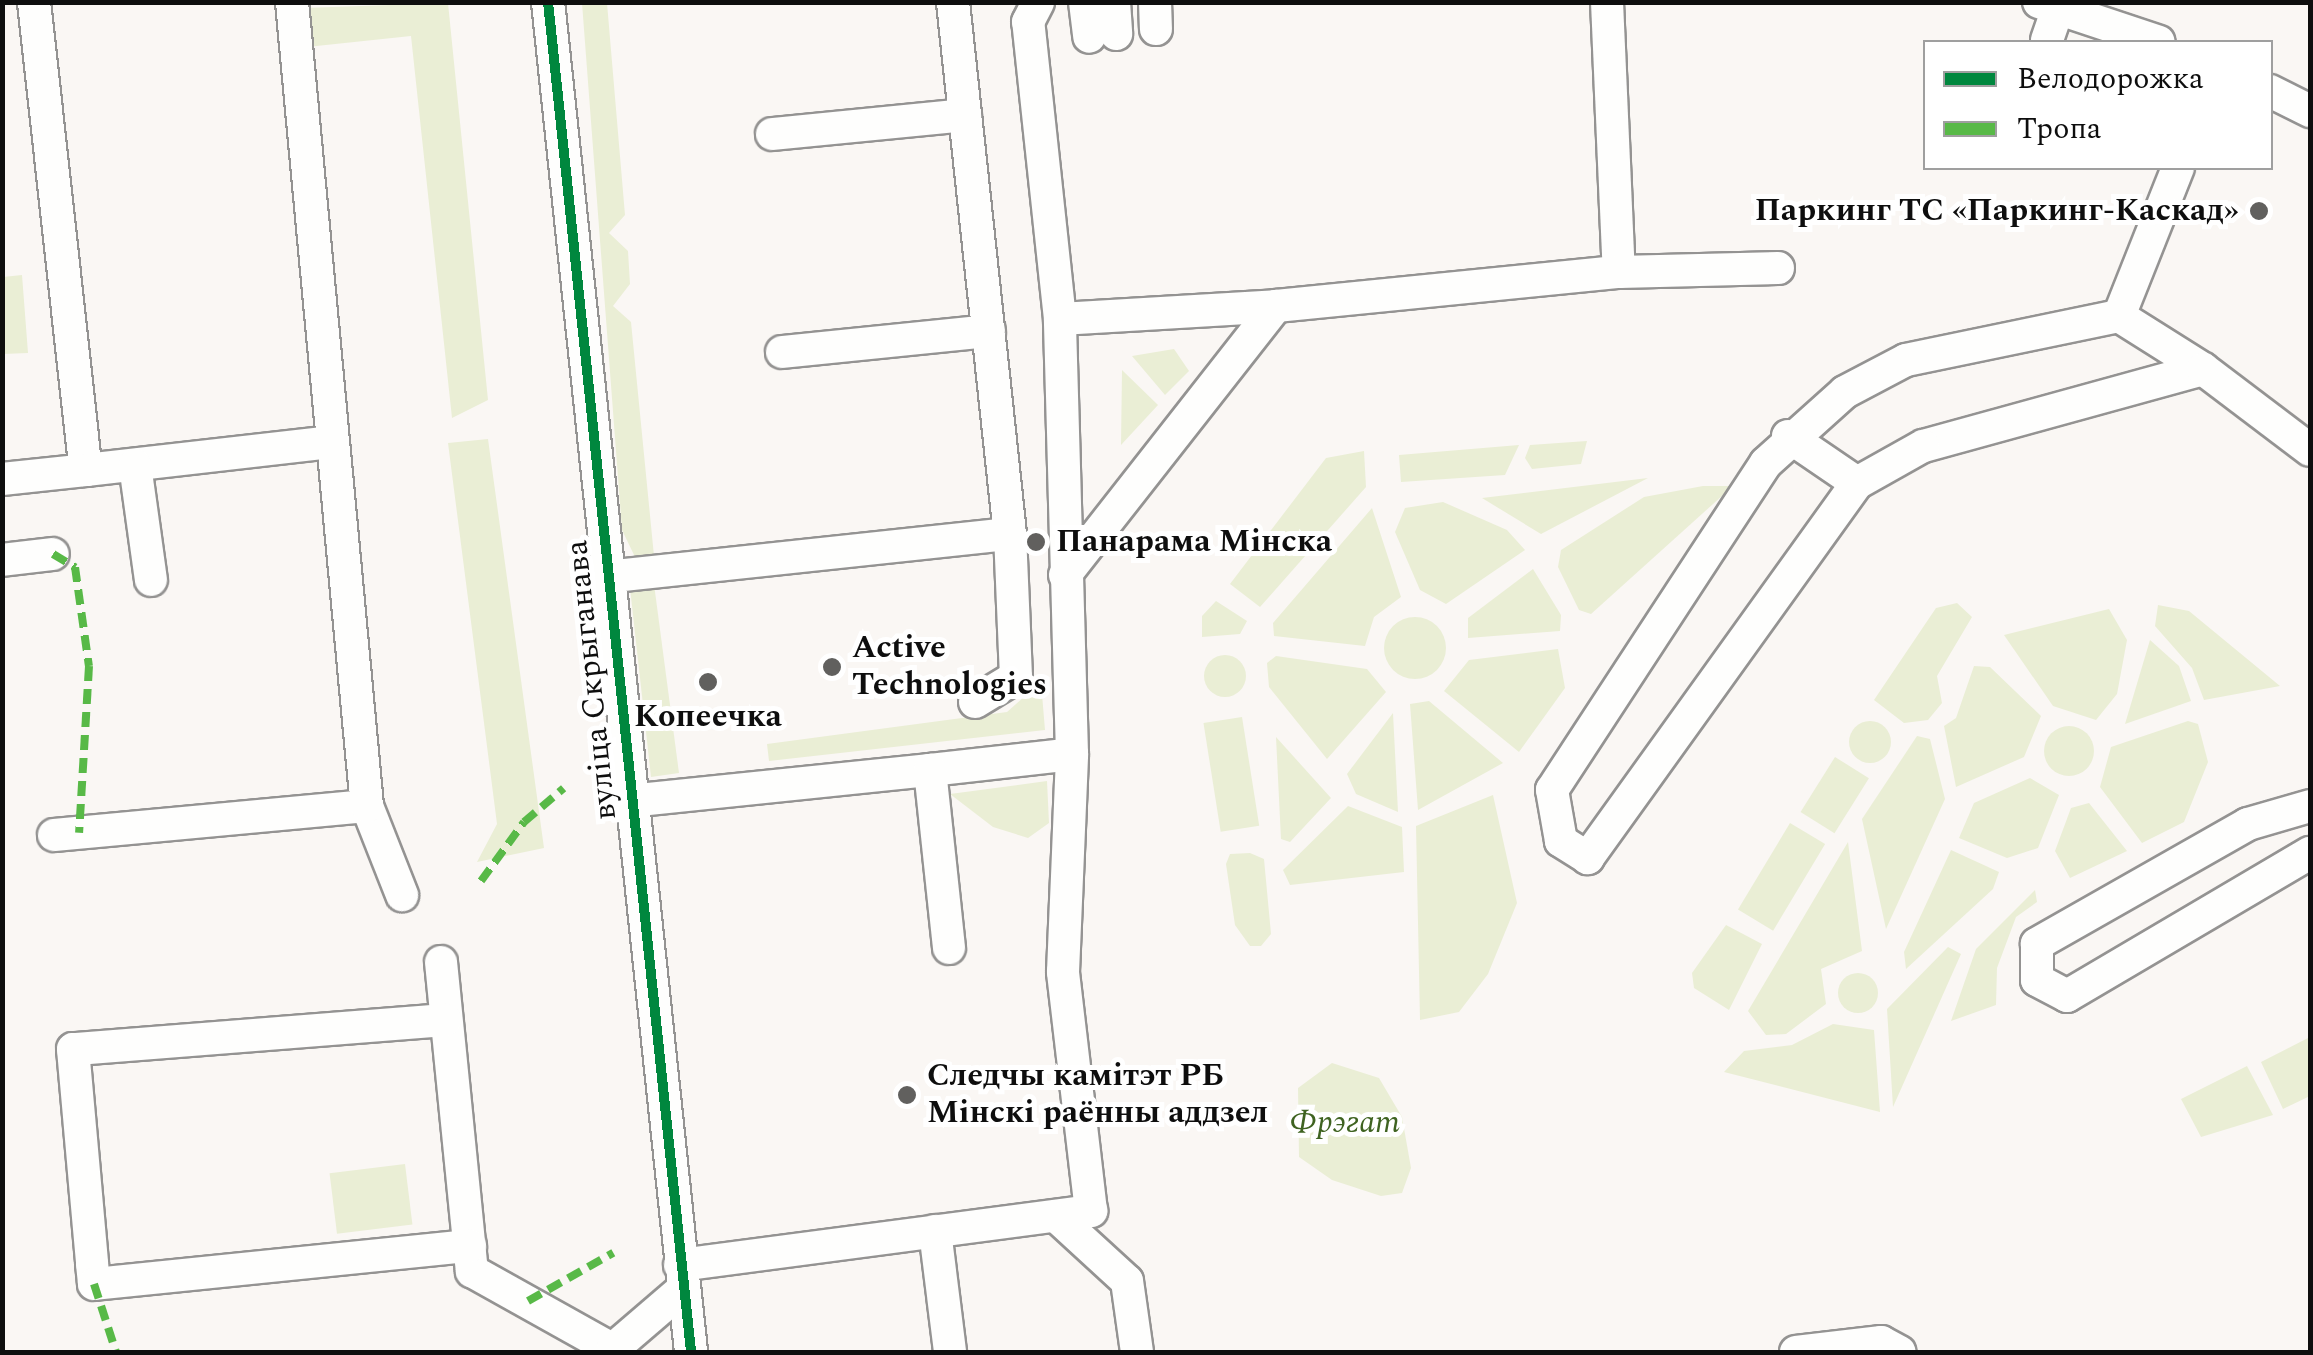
<!DOCTYPE html>
<meta charset="utf-8">
<style>
body{margin:0}
#map{position:relative;width:2313px;height:1355px;overflow:hidden;background:#faf7f4;font-family:Spectral,serif}
div>[style]{position:absolute}
[style*='--x']{left:calc(var(--x)*1px);top:calc(var(--y)*1px);width:calc(var(--w)*1px);rotate:calc(var(--a)*1deg)}
.green>*{inset:0;background:#eaeed5;transform-origin:0 0}
.round{border-radius:50%}
.roads{filter:drop-shadow(2px 0 #949392) drop-shadow(-2px 0 #949392) drop-shadow(0 2px #949392) drop-shadow(0 -2px #949392)}
.minor>*{height:32px;margin:-16px;padding:0 16px;transform-origin:16px;border-radius:16px;background:#fefefd}
.quiet>*{height:8px;margin-top:-4px;transform-origin:0;background:repeating-linear-gradient(90deg,#58b947 0 15px,transparent 0 23px)}
.cycleway>*{height:10px;margin:-5px;padding:0 5px;transform-origin:5px;border-radius:5px;background:#00873e}
.dots>*{width:28px;height:28px;translate:-50% -50%;box-sizing:border-box;border:5px solid #fff;border-radius:50%}
span{translate:-50% -50%;white-space:nowrap;text-align:center;line-height:1.15;-webkit-text-stroke:10px #fff;paint-order:stroke}
.poi-label{font-size:32px;color:#0e0e0e;font-weight:700}
.right{translate:-100% -50%;text-align:right}
.left{translate:0 -50%;text-align:left}
.street-label{font-size:32px;color:#0e0e0e}
.park-label{font-size:32px;color:#3f6321;font-style:italic}
.frame{position:absolute;inset:0;border:5px solid #0e0e0e;pointer-events:none}
.legend{position:absolute;left:1923px;top:40px;width:350px;height:130px;box-sizing:border-box;background:#fff;border:2px solid #9f9f9f;margin:0;padding:12px 18px;list-style:none;font-size:30px;color:#0e0e0e}
.legend li{display:flex;align-items:center;gap:20px;height:50px}
.legend b{width:50px;border:2px solid #9f9f9f}
</style>
<div id="map">
<div class="green">
<div style="clip-path:polygon(448px 3px,488px 400px,452px 418px,411px 36px,307px 47px,303px 8px)"></div>
<div style="clip-path:polygon(582px 3px,607px 3px,625px 215px,609px 233px,628px 251px,630px 284px,613px 306px,631px 322px,654px 556px,635px 557px,622px 530px)"></div>
<div style="clip-path:polygon(22px 275px,28px 353px,3px 354px,3px 277px)"></div>
<div style="clip-path:polygon(1174px 349px,1189px 371px,1165px 395px,1132px 356px)"></div>
<div style="clip-path:polygon(1122px 370px,1158px 405px,1121px 445px)"></div>
<div style="clip-path:polygon(488px 439px,544px 848px,477px 862px,497px 824px,448px 443px)"></div>
<div style="clip-path:polygon(1587px 441px,1581px 464px,1532px 469px,1525px 458px,1530px 445px)"></div>
<div style="clip-path:polygon(1519px 445px,1505px 475px,1401px 482px,1399px 455px)"></div>
<div style="clip-path:polygon(1364px 451px,1366px 487px,1260px 607px,1230px 584px,1326px 458px)"></div>
<div style="clip-path:polygon(1648px 478px,1541px 534px,1482px 498px)"></div>
<div style="clip-path:polygon(1703px 486px,1733px 486px,1591px 614px,1579px 610px,1558px 567px,1561px 550px,1644px 497px)"></div>
<div style="clip-path:polygon(1443px 502px,1507px 530px,1525px 550px,1446px 604px,1420px 590px,1395px 532px,1405px 508px)"></div>
<div style="clip-path:polygon(1372px 508px,1401px 597px,1374px 617px,1365px 646px,1274px 636px,1273px 623px)"></div>
<div style="clip-path:polygon(1533px 569px,1561px 615px,1560px 631px,1468px 638px,1468px 618px)"></div>
<div style="clip-path:polygon(654px 584px,679px 773px,651px 777px,630px 588px)"></div>
<div style="clip-path:polygon(1216px 601px,1247px 621px,1240px 634px,1202px 637px,1202px 616px)"></div>
<div style="clip-path:polygon(1957px 603px,1972px 617px,1937px 676px,1942px 703px,1928px 720px,1904px 723px,1874px 700px,1936px 608px)"></div>
<div style="clip-path:polygon(2158px 605px,2189px 611px,2280px 686px,2204px 700px,2192px 668px,2155px 626px)"></div>
<div style="clip-path:polygon(2109px 609px,2127px 640px,2117px 694px,2096px 720px,2053px 706px,2004px 635px)"></div>
<div class="round" style="left:1384px;top:617px;width:62px;height:62px"></div>
<div style="clip-path:polygon(2150px 640px,2179px 666px,2191px 701px,2125px 724px)"></div>
<div style="clip-path:polygon(1558px 649px,1565px 688px,1519px 752px,1444px 691px,1469px 660px)"></div>
<div class="round" style="left:1204px;top:655px;width:42px;height:42px"></div>
<div style="clip-path:polygon(1276px 656px,1367px 669px,1386px 692px,1327px 759px,1269px 687px,1267px 663px)"></div>
<div style="clip-path:polygon(1974px 666px,1990px 667px,2041px 716px,2024px 757px,1956px 787px,1944px 726px,1956px 718px)"></div>
<div style="clip-path:polygon(1041px 682px,1045px 730px,769px 761px,767px 744px,1007px 712px)"></div>
<div style="clip-path:polygon(1429px 701px,1503px 763px,1418px 810px,1410px 704px)"></div>
<div style="clip-path:polygon(1393px 713px,1398px 812px,1356px 794px,1347px 774px)"></div>
<div style="left:1242px;top:717px;width:110px;height:39px;rotate:81deg"></div>
<div style="clip-path:polygon(2188px 721px,2198px 724px,2208px 762px,2184px 822px,2142px 843px,2100px 787px,2111px 747px)"></div>
<div class="round" style="left:1849px;top:721px;width:42px;height:42px"></div>
<div class="round" style="left:2044px;top:726px;width:50px;height:50px"></div>
<div style="clip-path:polygon(1917px 736px,1930px 739px,1945px 799px,1886px 929px,1862px 819px)"></div>
<div style="clip-path:polygon(1276px 737px,1331px 798px,1290px 842px,1281px 839px)"></div>
<div style="left:1835px;top:757px;width:40px;height:65px;rotate:32deg"></div>
<div style="clip-path:polygon(2030px 778px,2059px 795px,2038px 848px,2007px 858px,1959px 838px,1974px 803px)"></div>
<div style="clip-path:polygon(1047px 781px,1049px 823px,1028px 838px,993px 827px,950px 794px)"></div>
<div style="clip-path:polygon(1493px 795px,1517px 903px,1488px 974px,1459px 1012px,1420px 1020px,1416px 826px)"></div>
<div style="clip-path:polygon(2089px 803px,2127px 851px,2070px 878px,2055px 851px,2071px 808px)"></div>
<div style="clip-path:polygon(1348px 806px,1402px 827px,1404px 872px,1290px 885px,1283px 870px)"></div>
<div style="left:1790px;top:823px;width:41px;height:101px;rotate:31deg"></div>
<div style="clip-path:polygon(1848px 842px,1862px 951px,1821px 969px,1826px 1004px,1786px 1034px,1766px 1035px,1748px 1011px)"></div>
<div style="clip-path:polygon(1951px 850px,1999px 872px,1993px 889px,1906px 969px,1904px 952px)"></div>
<div style="clip-path:polygon(1250px 853px,1264px 859px,1271px 934px,1261px 946px,1250px 946px,1235px 925px,1226px 864px,1230px 854px)"></div>
<div style="clip-path:polygon(2035px 890px,2037px 902px,2016px 917px,1997px 968px,1996px 1005px,1951px 1021px,1976px 949px)"></div>
<div style="clip-path:polygon(1726px 925px,1762px 944px,1729px 1010px,1694px 988px,1692px 973px)"></div>
<div style="clip-path:polygon(1948px 947px,1961px 954px,1893px 1107px,1887px 1009px)"></div>
<div class="round" style="left:1838px;top:973px;width:40px;height:40px"></div>
<div style="clip-path:polygon(1833px 1024px,1874px 1030px,1880px 1112px,1724px 1072px,1744px 1051px,1792px 1045px)"></div>
<div style="clip-path:polygon(2310px 1037px,2310px 1096px,2283px 1109px,2261px 1062px)"></div>
<div style="clip-path:polygon(1332px 1063px,1379px 1078px,1402px 1117px,1411px 1168px,1402px 1193px,1381px 1196px,1332px 1180px,1299px 1157px,1298px 1088px)"></div>
<div style="clip-path:polygon(2247px 1066px,2273px 1115px,2201px 1137px,2181px 1099px)"></div>
<div style="left:405px;top:1164px;width:61px;height:76px;rotate:83deg"></div>
</div>
<div class="roads">
<div class="minor">
<div style="--x:34;--y:2;--w:471;--a:83.7"></div>
<div style="--x:86;--y:470;--w:246;--a:-6.5"></div>
<div style="--x:548;--y:2;--w:1358;--a:83.95"></div>
<div style="--x:1085;--y:2;--w:35;--a:83"></div>
<div style="--x:1114;--y:2;--w:32;--a:86"></div>
<div style="--x:1155;--y:2;--w:27;--a:88"></div>
<div style="--x:1607;--y:2;--w:270;--a:87.5"></div>
<div style="--x:2039;--y:2;--w:126;--a:18.4"></div>
<div style="--x:2047;--y:40;--w:34;--a:-71"></div>
<div style="--x:2270;--y:91;--w:45;--a:26.6"></div>
<div style="--x:772;--y:134;--w:194;--a:-5.6"></div>
<div style="--x:2119;--y:316;--w:159;--a:-68.3"></div>
<div style="--x:1060;--y:319;--w:216;--a:-3.4"></div>
<div style="--x:782;--y:352;--w:208;--a:-5.8"></div>
<div style="--x:2203;--y:369;--w:290;--a:164.6"></div>
<div style="--x:1923;--y:446;--w:76;--a:150.7"></div>
<div style="--x:1857;--y:483;--w:462;--a:125.7"></div>
<div style="--x:1588;--y:858;--w:32;--a:-148"></div>
<div style="--x:1561;--y:841;--w:52;--a:-100"></div>
<div style="--x:1552;--y:790;--w:391;--a:-56.8"></div>
<div style="--x:1766;--y:463;--w:106;--a:-41.9"></div>
<div style="--x:1845;--y:392;--w:69;--a:-27.7"></div>
<div style="--x:1906;--y:360;--w:217;--a:-11.7"></div>
<div style="--x:2119;--y:316;--w:99;--a:32.2"></div>
<div style="--x:2203;--y:369;--w:134;--a:37.1"></div>
<div style="--x:1788;--y:436;--w:83;--a:34.3"></div>
<div style="--x:135;--y:465;--w:116;--a:82.1"></div>
<div style="--x:2;--y:479;--w:84;--a:-6.1"></div>
<div style="--x:2;--y:560;--w:51;--a:-6.7"></div>
<div style="--x:1065;--y:575;--w:342;--a:-51.9"></div>
<div style="--x:1276;--y:306;--w:345;--a:-5.7"></div>
<div style="--x:1619;--y:272;--w:159;--a:-1.4"></div>
<div style="--x:606;--y:577;--w:406;--a:-6.1"></div>
<div style="--x:1010;--y:534;--w:535;--a:-96.12"></div>
<div style="--x:975;--y:702;--w:48;--a:-31.4"></div>
<div style="--x:1016;--y:677;--w:143;--a:-92.4"></div>
<div style="--x:930;--y:770;--w:143;--a:-6.4"></div>
<div style="--x:629;--y:801;--w:303;--a:-5.9"></div>
<div style="--x:930;--y:770;--w:179;--a:83.9"></div>
<div style="--x:367;--y:806;--w:96;--a:68.5"></div>
<div style="--x:2310;--y:806;--w:65;--a:163.8"></div>
<div style="--x:2248;--y:824;--w:243;--a:150.4"></div>
<div style="--x:2037;--y:944;--w:36;--a:90"></div>
<div style="--x:2037;--y:980;--w:34;--a:28"></div>
<div style="--x:2067;--y:996;--w:282;--a:-30.5"></div>
<div style="--x:54;--y:835;--w:314;--a:-5.3"></div>
<div style="--x:367;--y:806;--w:807;--a:-95.33"></div>
<div style="--x:441;--y:962;--w:311;--a:84.3"></div>
<div style="--x:472;--y:1271;--w:166;--a:29.2"></div>
<div style="--x:445;--y:1020;--w:373;--a:175.5"></div>
<div style="--x:73;--y:1049;--w:216;--a:84.9"></div>
<div style="--x:92;--y:1264;--w:20;--a:84"></div>
<div style="--x:94;--y:1284;--w:378;--a:-5.8"></div>
<div style="--x:1056;--y:1216;--w:96;--a:42.5"></div>
<div style="--x:1127;--y:1281;--w:72;--a:82"></div>
<div style="--x:935;--y:1231;--w:122;--a:82.9"></div>
<div style="--x:680;--y:1265;--w:415;--a:-7.5"></div>
<div style="--x:1091;--y:1211;--w:241;--a:-96.7"></div>
<div style="--x:1063;--y:972;--w:218;--a:-87.6"></div>
<div style="--x:1072;--y:754;--w:435;--a:-91.6"></div>
<div style="--x:1060;--y:319;--w:299;--a:-96.1"></div>
<div style="--x:1028;--y:22;--w:22;--a:-63"></div>
<div style="--x:612;--y:1350;--w:94;--a:-40.7"></div>
<div style="--x:1796;--y:1352;--w:86;--a:-6.7"></div>
<div style="--x:1881;--y:1342;--w:21;--a:28"></div>
</div>
</div>
<div class="quiet">
<div style="--x:53;--y:554;--w:26;--a:31"></div>
<div style="--x:75;--y:567;--w:100;--a:82"></div>
<div style="--x:89;--y:666;--w:167;--a:93.4"></div>
<div style="--x:481;--y:881;--w:73;--a:-53.9"></div>
<div style="--x:524;--y:822;--w:52;--a:-40.4"></div>
<div style="--x:94;--y:1284;--w:71;--a:72.1"></div>
<div style="--x:528;--y:1301;--w:98;--a:-29.5"></div>
</div>
<div class="cycleway">
<div style="--x:548;--y:2;--w:1358;--a:83.95"></div>
</div>
<div class="dots">
<div style="left:2259px;top:211px;background:#61605e"></div>
<div style="left:1036px;top:542px;background:#61605e"></div>
<div style="left:832px;top:667px;background:#61605e"></div>
<div style="left:708px;top:682px;background:#61605e"></div>
<div style="left:907px;top:1095px;background:#61605e"></div>
</div>
<div class="poi-label">
<span class="right" style="left:2239px;top:211px">Паркинг ТС «Паркинг-Каскад»</span>
<span class="left" style="left:1056px;top:542px">Панарама Мінска</span>
<span class="left" style="left:852px;top:667px">Active<br>Technologies</span>
<span style="left:708px;top:717px">Копеечка</span>
<span class="left" style="left:927px;top:1095px">Следчы камітэт РБ<br>Мінскі раённы аддзел</span>
</div>
<div class="street-label">
<span style="left:592px;top:680px;rotate:-96deg">вуліца Скрыганава</span>
</div>
<div class="park-label">
<span style="left:1345px;top:1123px">Фрэгат</span>
</div>
<div class="frame"></div>
<ul class="legend">
<li><b style="height:12px;background:#00873e"></b>Велодорожка</li>
<li><b style="height:12px;background:#58b947"></b>Тропа</li>
</ul>
</div>
